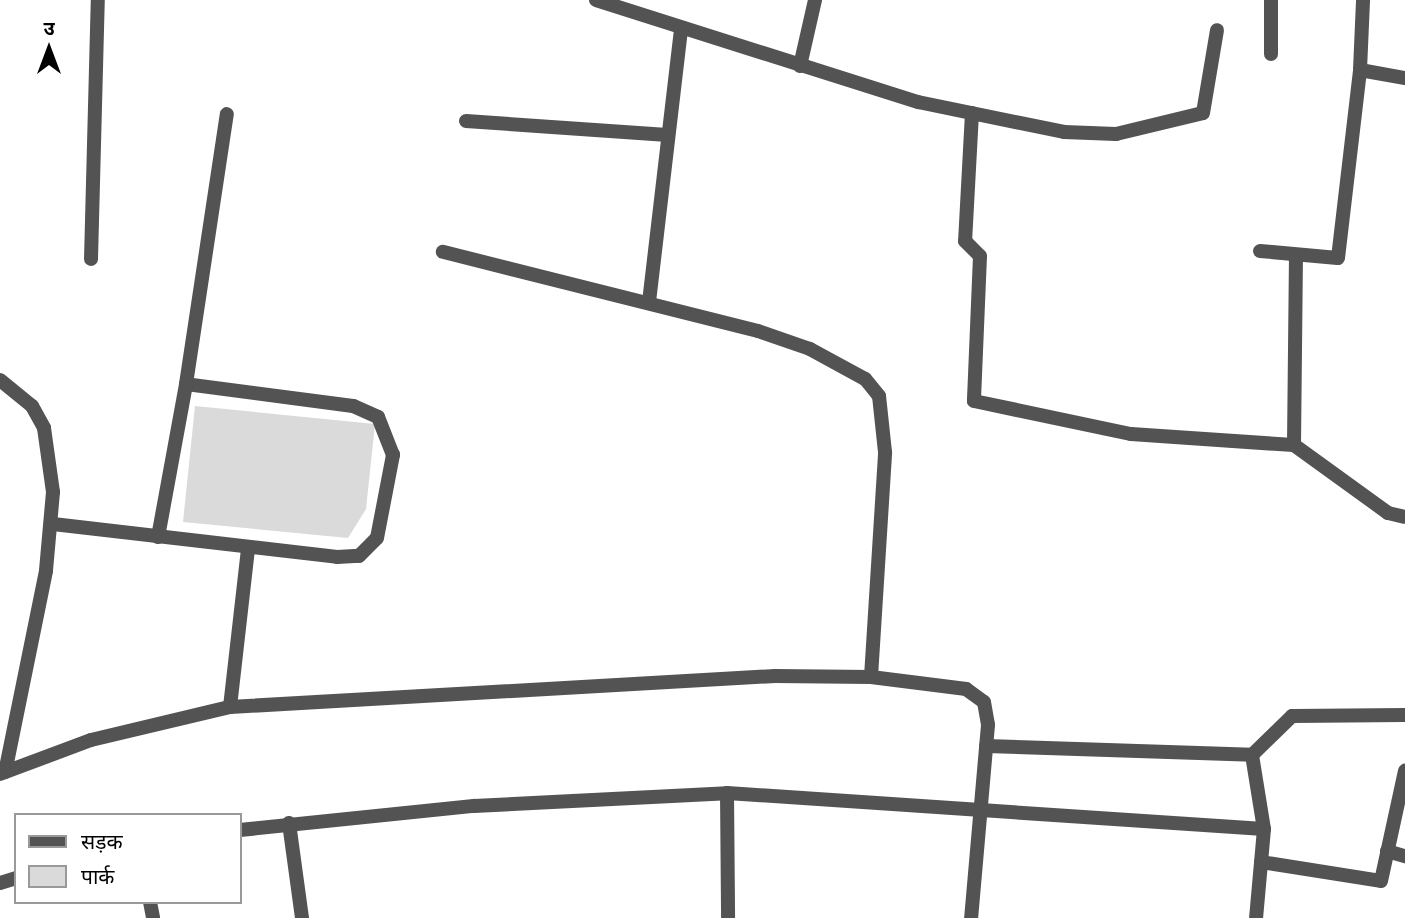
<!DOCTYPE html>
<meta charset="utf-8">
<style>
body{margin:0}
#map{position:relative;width:1405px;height:918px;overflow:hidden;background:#fff;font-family:"Titillium Web","Noto Sans Devanagari",sans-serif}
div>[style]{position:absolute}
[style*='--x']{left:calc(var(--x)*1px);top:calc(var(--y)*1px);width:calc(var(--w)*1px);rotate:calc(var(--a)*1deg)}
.green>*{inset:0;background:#dadada}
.minor>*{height:14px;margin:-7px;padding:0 7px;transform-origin:7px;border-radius:7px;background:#535353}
span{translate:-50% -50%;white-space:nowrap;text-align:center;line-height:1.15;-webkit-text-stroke:5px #fff;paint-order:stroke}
.legend{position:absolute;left:14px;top:813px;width:228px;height:91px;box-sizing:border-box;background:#fff;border:2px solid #999;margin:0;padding:9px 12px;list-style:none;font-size:21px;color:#000}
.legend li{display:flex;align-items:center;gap:14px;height:35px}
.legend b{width:35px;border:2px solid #999}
.north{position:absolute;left:14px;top:14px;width:70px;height:70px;-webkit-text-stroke:5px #fff;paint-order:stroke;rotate:0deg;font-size:19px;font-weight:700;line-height:28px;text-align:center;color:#000}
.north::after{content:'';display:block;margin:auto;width:24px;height:32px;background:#000;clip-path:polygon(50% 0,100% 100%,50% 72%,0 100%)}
</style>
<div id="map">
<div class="green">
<div style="clip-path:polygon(195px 406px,375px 424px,366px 509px,348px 538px,183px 522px)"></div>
</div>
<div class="minor">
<div style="--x:596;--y:0;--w:338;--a:17.6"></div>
<div style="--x:918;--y:102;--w:149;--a:11.6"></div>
<div style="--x:1064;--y:132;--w:52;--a:2.2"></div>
<div style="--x:1116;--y:134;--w:89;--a:-13.6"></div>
<div style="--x:1203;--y:113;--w:84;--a:-80.4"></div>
<div style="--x:1271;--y:0;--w:54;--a:90"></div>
<div style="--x:800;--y:66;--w:68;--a:-77.2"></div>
<div style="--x:1360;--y:70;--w:70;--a:-87.5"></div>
<div style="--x:972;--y:113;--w:128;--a:93.1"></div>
<div style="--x:965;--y:241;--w:21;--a:45"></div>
<div style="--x:980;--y:256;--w:145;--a:92.4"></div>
<div style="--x:974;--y:401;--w:160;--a:11.9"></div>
<div style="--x:1131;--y:434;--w:163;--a:3.9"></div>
<div style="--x:1294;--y:445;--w:190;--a:-89.4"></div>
<div style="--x:466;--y:121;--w:202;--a:4"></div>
<div style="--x:1260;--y:251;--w:78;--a:5.1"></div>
<div style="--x:1338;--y:258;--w:189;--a:-83.3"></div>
<div style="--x:1360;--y:70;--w:46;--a:10.1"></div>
<div style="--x:91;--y:259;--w:259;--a:-88.5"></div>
<div style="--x:649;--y:302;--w:276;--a:-83.3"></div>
<div style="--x:0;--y:380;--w:41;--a:39.1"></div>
<div style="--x:32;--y:406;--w:25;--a:61"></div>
<div style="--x:44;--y:428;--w:65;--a:82"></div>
<div style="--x:53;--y:492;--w:79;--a:95.1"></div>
<div style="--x:46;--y:571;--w:205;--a:101.5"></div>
<div style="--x:1294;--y:445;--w:116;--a:35.9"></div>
<div style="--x:1388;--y:513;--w:17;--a:13"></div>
<div style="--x:53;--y:524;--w:286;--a:6.6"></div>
<div style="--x:337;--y:557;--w:22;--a:-3"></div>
<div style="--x:359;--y:556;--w:25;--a:-45"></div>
<div style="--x:377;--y:538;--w:85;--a:-79.1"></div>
<div style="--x:393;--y:455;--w:41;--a:-111.5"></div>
<div style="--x:378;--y:417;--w:27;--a:-156"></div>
<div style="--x:353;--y:406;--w:168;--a:-172.5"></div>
<div style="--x:186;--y:384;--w:273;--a:-81.4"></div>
<div style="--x:158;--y:537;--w:156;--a:-79.6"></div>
<div style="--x:871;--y:677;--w:96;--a:7.2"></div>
<div style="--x:966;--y:689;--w:22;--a:36"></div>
<div style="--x:984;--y:702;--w:23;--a:80"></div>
<div style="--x:988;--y:725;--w:194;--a:95"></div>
<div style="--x:230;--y:707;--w:160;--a:-83.5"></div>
<div style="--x:986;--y:746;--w:266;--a:1.9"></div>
<div style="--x:1252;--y:755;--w:56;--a:-44.3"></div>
<div style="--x:1292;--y:716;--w:113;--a:-0.5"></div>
<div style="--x:1252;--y:755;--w:75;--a:80.8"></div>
<div style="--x:1264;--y:829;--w:89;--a:95.1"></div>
<div style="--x:0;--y:774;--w:97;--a:-20.5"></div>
<div style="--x:91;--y:740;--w:143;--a:-13.4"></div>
<div style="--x:230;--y:707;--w:546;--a:-3.26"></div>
<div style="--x:775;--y:676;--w:96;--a:0.6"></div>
<div style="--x:871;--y:677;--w:225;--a:-86.4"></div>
<div style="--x:885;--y:452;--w:56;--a:-96.1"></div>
<div style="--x:879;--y:396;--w:22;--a:-129"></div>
<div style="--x:865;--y:379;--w:63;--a:-151.4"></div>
<div style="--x:810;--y:349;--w:55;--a:-160.9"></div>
<div style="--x:758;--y:331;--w:325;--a:-165.9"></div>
<div style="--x:727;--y:793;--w:125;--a:89.5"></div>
<div style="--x:289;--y:823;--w:96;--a:82.2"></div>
<div style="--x:240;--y:830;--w:235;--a:-5.9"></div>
<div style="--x:474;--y:806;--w:253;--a:-2.9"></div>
<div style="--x:727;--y:793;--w:538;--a:3.84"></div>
<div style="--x:1387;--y:851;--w:19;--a:16"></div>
<div style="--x:1261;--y:862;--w:121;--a:9"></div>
<div style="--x:1381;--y:881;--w:113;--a:-77.7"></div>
<div style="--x:0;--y:883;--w:17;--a:-17"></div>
<div style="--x:150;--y:902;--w:16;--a:79"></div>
</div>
<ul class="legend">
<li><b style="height:9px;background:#535353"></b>सड़क</li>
<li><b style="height:19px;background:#dadada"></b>पार्क</li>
</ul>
<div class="north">उ</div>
</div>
